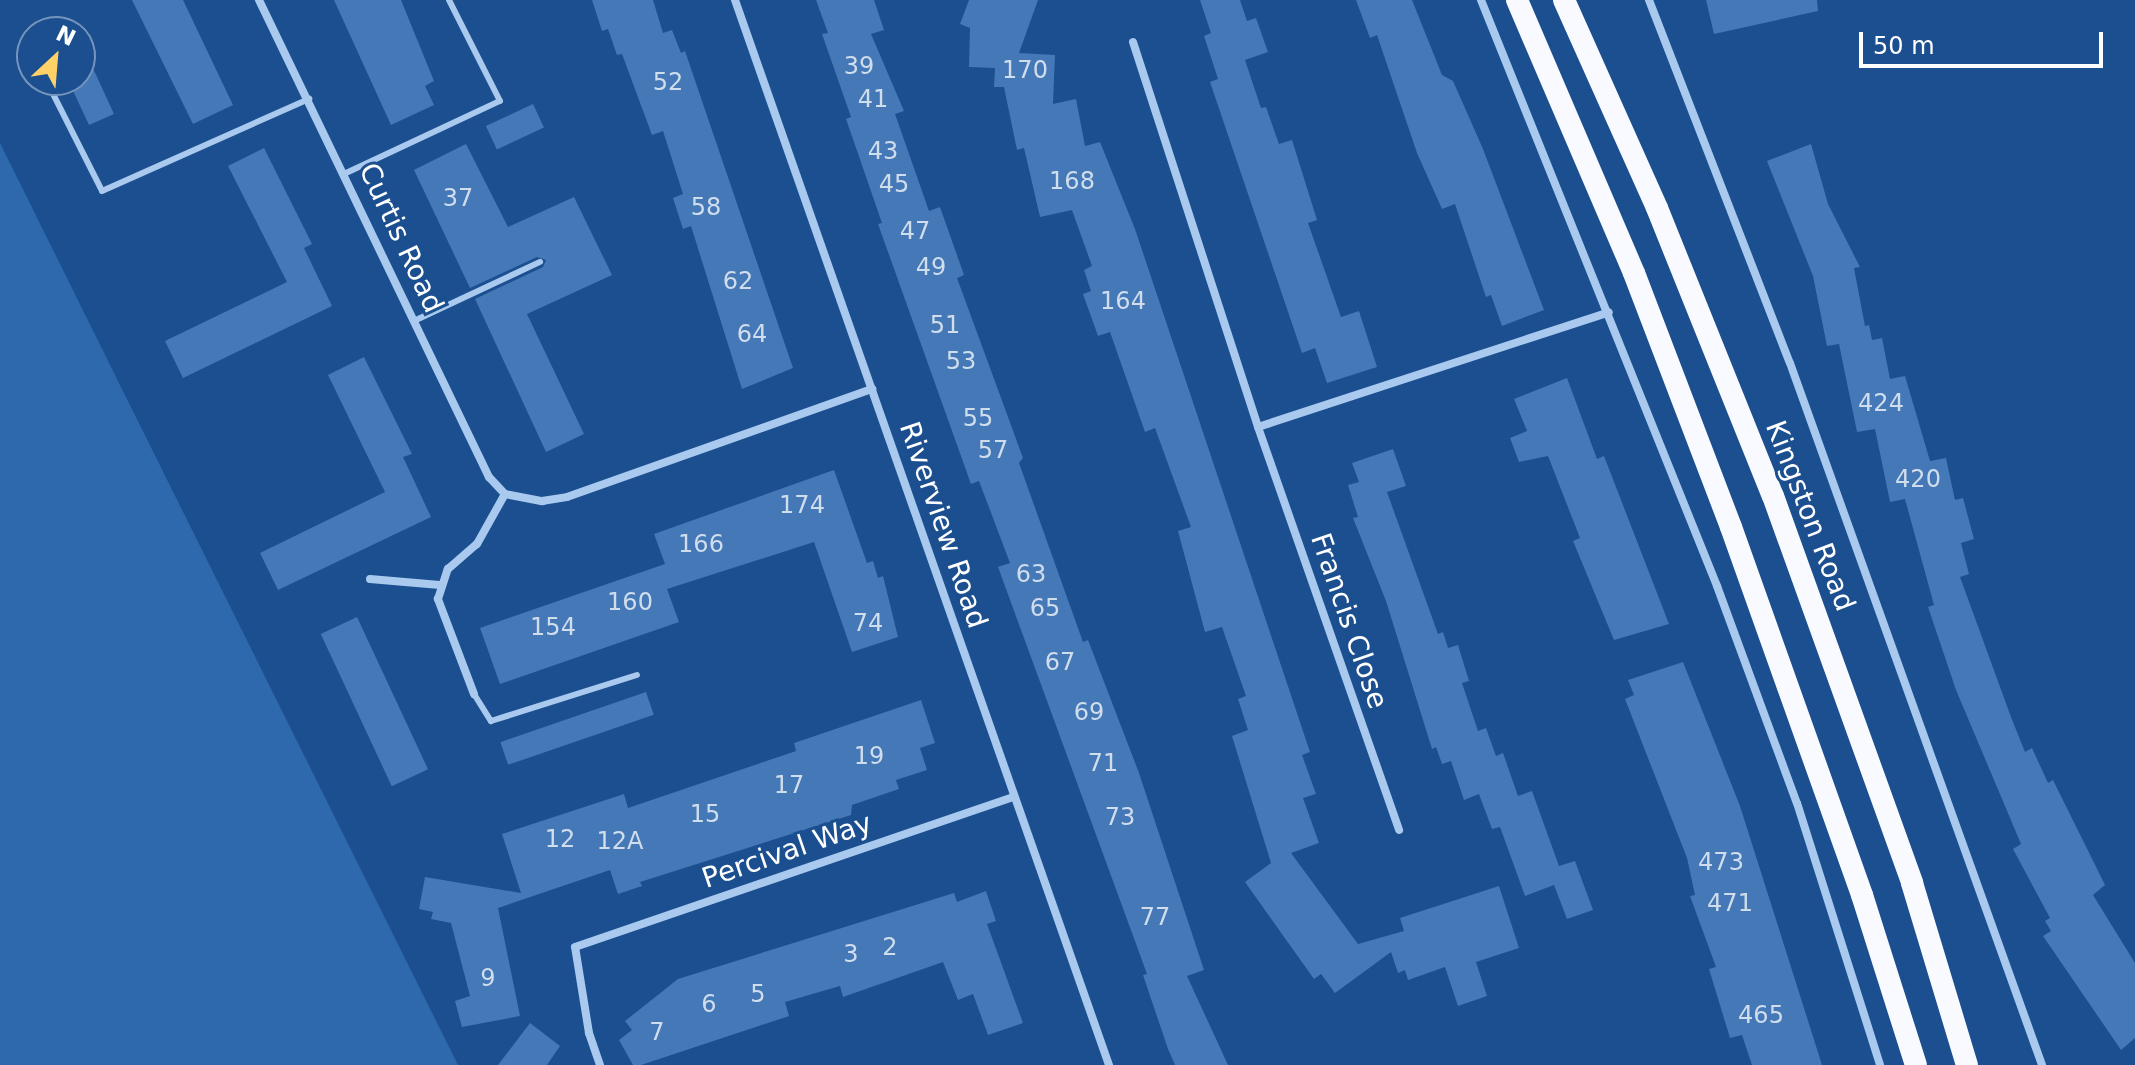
<!DOCTYPE html>
<style>
body{margin:0}
#map{position:relative;width:2135px;height:1065px;overflow:hidden;background:#1b4f8f;font-family:"DejaVu Sans",sans-serif}
div>[style]{position:absolute}
[style*='--x']{left:calc(var(--x)*1px);top:calc(var(--y)*1px);width:calc(var(--w)*1px);rotate:calc(var(--a)*1deg)}
.green>*{inset:0;background:#2e69ad}
.building>*{inset:0;background:#4478b7;transform-origin:0 0}
.service>*{height:6px;margin:-3px;padding:0 3px;transform-origin:3px;border-radius:3px;background:#a9c9ee}
.minor>*{height:8px;margin:-4px;padding:0 4px;transform-origin:4px;border-radius:4px;background:#a9c9ee}
.trunk>*{height:22px;margin:-11px;padding:0 11px;transform-origin:11px;border-radius:11px;background:#f8faff}
span{translate:-50% -50%;white-space:nowrap;text-align:center;line-height:1.15;-webkit-text-stroke:6px #1b4f8f;paint-order:stroke}
.number-label{font-size:24px;color:#d0dded}
.number-label span{-webkit-text-stroke-width:0}
.street-label{font-size:28px;color:#fff}
.north{position:absolute;left:16px;top:16px;width:80px;height:80px;box-sizing:border-box;background:#1b4f8f;border:2px solid #7695bc;border-radius:50%;rotate:26deg;font-size:22px;font-weight:700;line-height:32px;text-align:center;color:#fff}
.north::after{content:'';display:block;margin:auto;width:28px;height:36px;background:#ffd166;clip-path:polygon(50% 0,100% 100%,50% 72%,0 100%)}
.scale{position:absolute;left:1859px;top:32px;width:244px;height:36px;box-sizing:border-box;border:4px solid #fff;border-top:0;padding-left:10px;font-size:24px;line-height:28px;white-space:nowrap;color:#fff;-webkit-text-stroke:6px #1b4f8f;paint-order:stroke}
</style>
<div id="map">
<div class="green">
<div style="clip-path:polygon(0 143px,118px 381px,458px 1065px,0 1065px)"></div>
</div>
<div class="building">
<div style="clip-path:polygon(132px 0,183px 0,233px 105px,193px 124px)"></div>
<div style="clip-path:polygon(334px 0,401px 0,434px 81px,425px 86px,434px 105px,391px 125px)"></div>
<div style="clip-path:polygon(592px 0,653px 0,663px 33px,672px 30px,681px 53px,685px 51px,793px 368px,742px 389px,691px 226px,683px 229px,673px 198px,683px 194px,663px 131px,652px 135px,622px 54px,617px 55px,608px 29px,602px 31px)"></div>
<div style="clip-path:polygon(816px 0,874px 0,884px 30px,871px 34px,904px 111px,895px 114px,929px 211px,940px 207px,964px 275px,957px 278px,1023px 458px,1019px 463px,1083px 642px,1088px 640px,1139px 773px,1204px 970px,1187px 976px,1228px 1065px,1175px 1065px,1168px 1049px,1143px 975px,1147px 974px,998px 567px,1010px 563px,979px 481px,971px 484px,878px 224px,882px 223px,846px 119px,851px 117px,822px 34px,828px 33px)"></div>
<div style="clip-path:polygon(969px 0,1038px 0,1019px 53px,1055px 55px,1053px 104px,1076px 99px,1085px 146px,1100px 142px,1135px 229px,1310px 752px,1302px 755px,1316px 794px,1303px 798px,1319px 843px,1291px 853px,1358px 944px,1404px 931px,1400px 918px,1499px 886px,1519px 948px,1476px 962px,1487px 996px,1458px 1006px,1445px 967px,1408px 980px,1405px 970px,1398px 973px,1391px 952px,1335px 993px,1321px 974px,1314px 979px,1245px 882px,1271px 863px,1232px 736px,1248px 730px,1238px 699px,1246px 696px,1222px 627px,1205px 632px,1178px 531px,1191px 527px,1155px 428px,1145px 432px,1110px 332px,1098px 336px,1083px 294px,1091px 291px,1084px 270px,1092px 266px,1072px 210px,1040px 217px,1024px 148px,1017px 150px,1004px 87px,994px 87px,995px 68px,969px 67px,970px 28px,960px 24px)"></div>
<div style="clip-path:polygon(1200px 0,1240px 0,1247px 21px,1256px 18px,1268px 52px,1245px 60px,1261px 108px,1266px 107px,1279px 144px,1292px 140px,1317px 220px,1308px 223px,1341px 317px,1359px 311px,1377px 367px,1327px 383px,1315px 348px,1302px 353px,1210px 82px,1218px 79px,1204px 36px,1211px 33px)"></div>
<div style="clip-path:polygon(1356px 0,1412px 0,1442px 75px,1453px 81px,1483px 149px,1544px 310px,1502px 326px,1491px 295px,1486px 297px,1455px 204px,1442px 209px,1417px 153px,1377px 35px,1370px 38px)"></div>
<div style="clip-path:polygon(1706px 0,1817px 0,1818px 11px,1714px 34px)"></div>
<div style="clip-path:polygon(80px 40px,114px 114px,89px 125px,68px 80px,80px 80px)"></div>
<div style="left:533px;top:104px;width:26px;height:52px;rotate:65deg"></div>
<div style="clip-path:polygon(466px 144px,508px 227px,574px 197px,612px 275px,527px 314px,584px 434px,546px 452px,475px 299px,543px 267px,546px 260px,537px 257px,470px 288px,414px 170px)"></div>
<div style="clip-path:polygon(1811px 144px,1828px 204px,1860px 267px,1854px 268px,1865px 326px,1869px 325px,1872px 340px,1882px 338px,1890px 379px,1905px 376px,1930px 461px,1946px 458px,1955px 500px,1963px 498px,1974px 539px,1961px 543px,1969px 574px,1960px 577px,2011px 717px,2025px 752px,2032px 748px,2048px 783px,2053px 780px,2105px 885px,2093px 895px,2135px 963px,2135px 1038px,2121px 1050px,2043px 936px,2051px 931px,2045px 921px,2050px 918px,2013px 849px,2021px 844px,1956px 690px,1928px 607px,1934px 605px,1905px 499px,1890px 502px,1875px 429px,1857px 432px,1839px 344px,1827px 346px,1813px 276px,1767px 161px)"></div>
<div style="clip-path:polygon(264px 148px,312px 244px,304px 248px,332px 306px,183px 378px,165px 341px,287px 282px,228px 166px)"></div>
<div style="clip-path:polygon(364px 357px,412px 454px,403px 457px,431px 517px,278px 590px,260px 553px,385px 492px,328px 375px)"></div>
<div style="clip-path:polygon(1567px 378px,1597px 459px,1604px 456px,1669px 624px,1614px 640px,1573px 541px,1580px 538px,1548px 456px,1519px 462px,1510px 438px,1527px 431px,1514px 399px)"></div>
<div style="clip-path:polygon(1393px 449px,1406px 486px,1387px 492px,1438px 634px,1443px 632px,1448px 648px,1458px 645px,1469px 681px,1462px 683px,1478px 731px,1486px 728px,1496px 756px,1503px 753px,1518px 796px,1532px 791px,1559px 866px,1575px 861px,1593px 910px,1567px 919px,1554px 885px,1525px 896px,1500px 827px,1492px 829px,1479px 794px,1464px 800px,1451px 761px,1442px 764px,1436px 747px,1432px 749px,1386px 601px,1353px 518px,1358px 517px,1348px 485px,1359px 482px,1352px 463px)"></div>
<div style="clip-path:polygon(834px 470px,867px 563px,873px 561px,878px 578px,883px 576px,898px 637px,852px 652px,814px 542px,667px 589px,679px 622px,500px 684px,480px 628px,665px 564px,654px 534px)"></div>
<div style="left:357px;top:617px;width:168px;height:40px;rotate:65deg"></div>
<div style="clip-path:polygon(1683px 662px,1740px 806px,1822px 1065px,1752px 1065px,1742px 1035px,1730px 1038px,1709px 969px,1716px 967px,1690px 896px,1695px 895px,1687px 858px,1625px 699px,1634px 695px,1628px 680px)"></div>
<div style="left:646px;top:692px;width:24px;height:154px;rotate:71deg"></div>
<div style="clip-path:polygon(921px 700px,935px 743px,920px 748px,927px 770px,896px 780px,899px 789px,852px 805px,851px 815px,640px 882px,642px 886px,618px 894px,610px 870px,498px 908px,520px 1016px,462px 1027px,455px 1001px,470px 996px,451px 923px,431px 919px,433px 912px,419px 909px,425px 877px,521px 893px,502px 834px,624px 794px,628px 808px,796px 751px,794px 743px)"></div>
<div style="clip-path:polygon(986px 891px,996px 921px,987px 924px,1023px 1023px,988px 1035px,973px 994px,958px 1000px,943px 962px,843px 997px,840px 986px,785px 1002px,789px 1016px,641px 1065px,633px 1065px,619px 1040px,632px 1030px,625px 1021px,678px 979px,954px 893px,957px 902px)"></div>
<div style="clip-path:polygon(530px 1023px,560px 1046px,547px 1065px,498px 1065px)"></div>
</div>
<div class="service">
<div style="--x:29;--y:47;--w:7;--a:63"></div>
<div style="--x:46;--y:80;--w:124;--a:63.2"></div>
<div style="--x:102;--y:191;--w:227;--a:-24"></div>
<div style="--x:346;--y:173;--w:170;--a:-25.1"></div>
<div style="--x:500;--y:101;--w:113;--a:-116.8"></div>
<div style="--x:416;--y:320;--w:137;--a:-25.1"></div>
<div style="--x:474;--y:694;--w:32;--a:58"></div>
<div style="--x:491;--y:721;--w:153;--a:-17.5"></div>
</div>
<div class="minor">
<div style="--x:259;--y:0;--w:530;--a:64.26"></div>
<div style="--x:489;--y:477;--w:23;--a:47"></div>
<div style="--x:505;--y:494;--w:38;--a:11"></div>
<div style="--x:542;--y:501;--w:25;--a:-9"></div>
<div style="--x:567;--y:497;--w:324;--a:-19.5"></div>
<div style="--x:735;--y:0;--w:1129;--a:70.65"></div>
<div style="--x:1481;--y:0;--w:632;--a:68.06"></div>
<div style="--x:1717;--y:586;--w:231;--a:69.8"></div>
<div style="--x:1797;--y:803;--w:275;--a:72.4"></div>
<div style="--x:1649;--y:0;--w:389;--a:68.8"></div>
<div style="--x:1790;--y:363;--w:746;--a:70.25"></div>
<div style="--x:1133;--y:42;--w:405;--a:72"></div>
<div style="--x:1258;--y:427;--w:427;--a:70.7"></div>
<div style="--x:1258;--y:427;--w:369;--a:-18.1"></div>
<div style="--x:370;--y:579;--w:70;--a:4.9"></div>
<div style="--x:474;--y:694;--w:102;--a:-110.8"></div>
<div style="--x:438;--y:599;--w:32;--a:-72"></div>
<div style="--x:448;--y:569;--w:38;--a:-41"></div>
<div style="--x:477;--y:544;--w:57;--a:-60.8"></div>
<div style="--x:600;--y:1065;--w:34;--a:-109"></div>
<div style="--x:589;--y:1033;--w:87;--a:-99.2"></div>
<div style="--x:575;--y:947;--w:464;--a:-18.9"></div>
</div>
<div class="trunk">
<div style="--x:1517;--y:0;--w:297;--a:66.8"></div>
<div style="--x:1634;--y:273;--w:272;--a:69.1"></div>
<div style="--x:1731;--y:527;--w:391;--a:70.4"></div>
<div style="--x:1862;--y:895;--w:178;--a:72.4"></div>
<div style="--x:1564;--y:0;--w:228;--a:65.9"></div>
<div style="--x:1657;--y:208;--w:310;--a:68.1"></div>
<div style="--x:1773;--y:496;--w:411;--a:70.2"></div>
<div style="--x:1912;--y:883;--w:190;--a:73.2"></div>
</div>
<div class="number-label">
<span style="left:859px;top:67px">39</span>
<span style="left:1025px;top:71px">170</span>
<span style="left:668px;top:83px">52</span>
<span style="left:873px;top:100px">41</span>
<span style="left:883px;top:152px">43</span>
<span style="left:1072px;top:182px">168</span>
<span style="left:894px;top:185px">45</span>
<span style="left:458px;top:199px">37</span>
<span style="left:706px;top:208px">58</span>
<span style="left:915px;top:232px">47</span>
<span style="left:931px;top:268px">49</span>
<span style="left:738px;top:282px">62</span>
<span style="left:1123px;top:302px">164</span>
<span style="left:945px;top:326px">51</span>
<span style="left:752px;top:335px">64</span>
<span style="left:961px;top:362px">53</span>
<span style="left:1881px;top:404px">424</span>
<span style="left:978px;top:419px">55</span>
<span style="left:993px;top:451px">57</span>
<span style="left:1918px;top:480px">420</span>
<span style="left:802px;top:506px">174</span>
<span style="left:701px;top:545px">166</span>
<span style="left:1031px;top:575px">63</span>
<span style="left:630px;top:603px">160</span>
<span style="left:1045px;top:609px">65</span>
<span style="left:868px;top:624px">74</span>
<span style="left:553px;top:628px">154</span>
<span style="left:1060px;top:663px">67</span>
<span style="left:1089px;top:713px">69</span>
<span style="left:869px;top:757px">19</span>
<span style="left:1103px;top:764px">71</span>
<span style="left:789px;top:786px">17</span>
<span style="left:705px;top:815px">15</span>
<span style="left:1120px;top:818px">73</span>
<span style="left:560px;top:840px">12</span>
<span style="left:620px;top:842px">12A</span>
<span style="left:1721px;top:863px">473</span>
<span style="left:1730px;top:904px">471</span>
<span style="left:1155px;top:918px">77</span>
<span style="left:890px;top:948px">2</span>
<span style="left:851px;top:955px">3</span>
<span style="left:488px;top:979px">9</span>
<span style="left:758px;top:995px">5</span>
<span style="left:709px;top:1005px">6</span>
<span style="left:1761px;top:1016px">465</span>
<span style="left:657px;top:1033px">7</span>
</div>
<div class="street-label">
<span style="left:401px;top:238px;rotate:65deg">Curtis Road</span>
<span style="left:1810px;top:516px;rotate:69deg">Kingston Road</span>
<span style="left:943px;top:525px;rotate:71deg">Riverview Road</span>
<span style="left:1349px;top:621px;rotate:71deg">Francis Close</span>
<span style="left:787px;top:851px;rotate:-19deg">Percival Way</span>
</div>
<div class="north">N</div>
<div class="scale">50 m</div>
</div>
